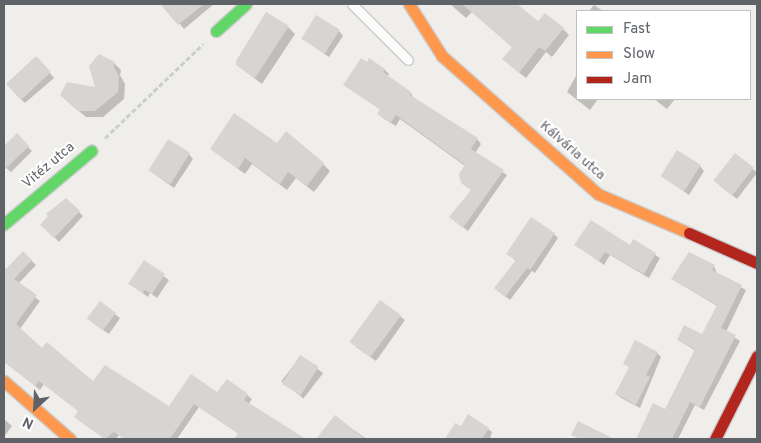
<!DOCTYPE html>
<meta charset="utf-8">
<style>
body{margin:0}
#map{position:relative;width:761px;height:443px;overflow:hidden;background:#efeeea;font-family:Overpass,sans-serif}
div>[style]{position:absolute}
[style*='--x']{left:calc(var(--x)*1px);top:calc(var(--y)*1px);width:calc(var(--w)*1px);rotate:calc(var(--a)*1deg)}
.shadow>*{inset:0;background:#0003;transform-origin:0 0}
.building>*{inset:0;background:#d6d5d3;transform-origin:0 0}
.path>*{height:3px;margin-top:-1.5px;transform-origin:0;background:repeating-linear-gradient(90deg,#cacfcc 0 5px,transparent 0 7.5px)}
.roads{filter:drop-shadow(1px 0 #cbcccc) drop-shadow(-1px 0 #cbcccc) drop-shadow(0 1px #cbcccc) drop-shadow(0 -1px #cbcccc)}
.lane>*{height:9px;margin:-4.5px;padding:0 4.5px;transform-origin:4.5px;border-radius:4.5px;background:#fdfcfc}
.fast>*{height:11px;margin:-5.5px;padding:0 5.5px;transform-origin:5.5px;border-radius:5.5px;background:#63d668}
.slow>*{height:11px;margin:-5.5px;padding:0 5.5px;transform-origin:5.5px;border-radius:5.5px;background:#ff974d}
.jam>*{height:11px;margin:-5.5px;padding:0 5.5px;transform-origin:5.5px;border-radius:5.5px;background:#b3261e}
span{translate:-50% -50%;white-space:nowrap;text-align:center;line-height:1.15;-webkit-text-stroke:4px #fff;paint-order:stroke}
.street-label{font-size:14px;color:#5f6368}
.frame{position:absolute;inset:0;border:5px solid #5f6368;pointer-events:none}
.legend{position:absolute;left:576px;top:10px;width:175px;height:90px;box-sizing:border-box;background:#fff;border:1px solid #bfc1c3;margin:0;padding:6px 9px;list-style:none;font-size:15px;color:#5f6368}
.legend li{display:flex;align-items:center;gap:10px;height:25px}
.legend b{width:25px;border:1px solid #bfc1c3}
.north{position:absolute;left:10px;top:383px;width:50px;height:50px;-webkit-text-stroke:4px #fff;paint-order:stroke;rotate:205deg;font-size:14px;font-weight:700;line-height:20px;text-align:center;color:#5f6368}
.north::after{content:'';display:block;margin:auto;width:18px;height:22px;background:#5f6368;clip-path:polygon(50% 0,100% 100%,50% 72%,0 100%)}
</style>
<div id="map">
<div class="shadow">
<div style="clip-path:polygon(171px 4px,214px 4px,184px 29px,166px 8px)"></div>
<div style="clip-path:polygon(450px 4px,515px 4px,538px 23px,563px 29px,569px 35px,552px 57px,546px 52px,526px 78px,510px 65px,513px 48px,472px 12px,466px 18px)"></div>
<div style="clip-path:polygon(594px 5px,603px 11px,589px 11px)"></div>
<div style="clip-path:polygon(288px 27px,295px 34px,262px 84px,237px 65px)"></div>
<div style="clip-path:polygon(339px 31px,343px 36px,329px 57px,302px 38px)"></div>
<div style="clip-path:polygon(40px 62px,54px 78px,25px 103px,21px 99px)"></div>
<div style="clip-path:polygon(114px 63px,121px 70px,120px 75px,125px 84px,124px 99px,103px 117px,86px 117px,68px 102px,97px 89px)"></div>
<div style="clip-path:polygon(384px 69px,389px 74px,387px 77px,411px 93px,414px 99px,477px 139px,481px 144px,475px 153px,507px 175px,468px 231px,455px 221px,472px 190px,462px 183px,465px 166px,400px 119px,396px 126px,383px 118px,379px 114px,381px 110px,345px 85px)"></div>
<div style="clip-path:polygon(576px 76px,577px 99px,598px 99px,590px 110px,567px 92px)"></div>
<div style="clip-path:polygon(654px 99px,675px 99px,667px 109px)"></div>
<div style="clip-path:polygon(17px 135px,32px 151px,11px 172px,4px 166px,4px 148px)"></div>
<div style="clip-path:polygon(277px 145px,323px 164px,330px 171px,314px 192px,296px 178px,287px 190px,252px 164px,245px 174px,211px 149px)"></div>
<div style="clip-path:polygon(189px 154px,193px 159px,174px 188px,149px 170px)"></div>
<div style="clip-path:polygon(700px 166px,704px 171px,689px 195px,662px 176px)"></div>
<div style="clip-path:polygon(753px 169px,757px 173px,737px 199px,719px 185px)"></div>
<div style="clip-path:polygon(66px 199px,83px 216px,59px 242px,42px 225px,50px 216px,48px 214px)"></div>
<div style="clip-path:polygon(554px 234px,558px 238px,535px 273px,532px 271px,510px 300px,500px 292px,516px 261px,508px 254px)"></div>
<div style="clip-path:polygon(634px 241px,660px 258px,649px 278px,610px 255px,604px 265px,576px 245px,630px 247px)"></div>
<div style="clip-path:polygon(23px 253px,36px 265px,18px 284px,40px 301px,20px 329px,43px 350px,93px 383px,169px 408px,218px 393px,227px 380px,252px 399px,248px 405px,304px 439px,235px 439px,239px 434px,199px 407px,177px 439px,125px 439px,119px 435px,116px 439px,105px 439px,75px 417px,80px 412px,44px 384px,40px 390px,9px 365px,4px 357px,4px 267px,7px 270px)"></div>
<div style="clip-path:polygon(144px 262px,169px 280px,157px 298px,150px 293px,148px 297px,130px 284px)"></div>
<div style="clip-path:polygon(714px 266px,717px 274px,746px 290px,726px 332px,740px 341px,704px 410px,695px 405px,678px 439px,657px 439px,647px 434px,666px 410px,696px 351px,678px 340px,703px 336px,717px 306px,672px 279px)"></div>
<div style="clip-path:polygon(380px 302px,405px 320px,376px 361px,356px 347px)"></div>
<div style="clip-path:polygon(100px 303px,120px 318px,109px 334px,93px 323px)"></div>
<div style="clip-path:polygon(657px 353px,661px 357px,640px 408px,621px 398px,616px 394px,630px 368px,625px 363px)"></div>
<div style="left:301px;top:356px;width:28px;height:32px;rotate:38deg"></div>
<div style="clip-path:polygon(335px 417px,367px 439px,318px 439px)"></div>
<div style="clip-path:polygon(4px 419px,12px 426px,4px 437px)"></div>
<div style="clip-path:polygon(461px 428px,488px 429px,492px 432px,490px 439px,448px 438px)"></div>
</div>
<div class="building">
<div style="clip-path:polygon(160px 4px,204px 4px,178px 25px)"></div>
<div style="clip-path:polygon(462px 4px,517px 4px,538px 21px,545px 13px,564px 28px,545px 51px,539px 47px,519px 73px,502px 59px,512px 47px)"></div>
<div style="clip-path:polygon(266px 12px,289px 26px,255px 78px,236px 65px,236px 61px)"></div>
<div style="left:316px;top:15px;width:28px;height:28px;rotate:32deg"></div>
<div style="clip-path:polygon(99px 54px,115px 62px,114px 67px,119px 76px,118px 92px,95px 111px,78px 111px,60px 95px,67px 82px,95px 87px,89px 66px)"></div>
<div style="left:36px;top:56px;width:22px;height:41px;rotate:47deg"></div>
<div style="clip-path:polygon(361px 58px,367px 62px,369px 58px,385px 69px,383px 72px,411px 92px,410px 95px,478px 138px,471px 149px,504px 170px,463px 228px,449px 217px,471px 190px,461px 183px,459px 174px,465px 165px,396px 115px,391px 122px,377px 114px,380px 109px,343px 85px)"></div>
<div style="clip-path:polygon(234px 113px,277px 143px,286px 131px,324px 163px,307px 186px,288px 172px,280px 184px,245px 158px,238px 169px,210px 149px)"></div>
<div style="clip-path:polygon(17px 133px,29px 146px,4px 170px,4px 146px)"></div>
<div style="left:168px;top:139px;width:26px;height:37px;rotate:32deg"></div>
<div style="left:677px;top:150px;width:28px;height:31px;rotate:32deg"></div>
<div style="left:735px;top:153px;width:24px;height:35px;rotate:38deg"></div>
<div style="clip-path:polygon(66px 198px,80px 211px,54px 238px,40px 225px,48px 216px,46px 214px)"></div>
<div style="clip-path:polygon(531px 217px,555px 233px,530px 270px,527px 268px,505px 297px,494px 288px,516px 260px,506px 254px)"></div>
<div style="clip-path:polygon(591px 220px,630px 245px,633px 239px,656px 253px,644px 274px,605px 252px,599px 261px,574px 245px)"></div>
<div style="clip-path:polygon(23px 251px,32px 260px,14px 279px,37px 295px,16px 324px,42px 348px,47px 342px,93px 381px,105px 365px,169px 406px,191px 374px,217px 392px,227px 379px,248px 394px,244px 400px,306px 439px,234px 439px,238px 433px,194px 404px,170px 439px,124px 439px,114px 432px,105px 439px,74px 417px,78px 411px,39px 381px,35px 386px,4px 362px,4px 271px)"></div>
<div style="clip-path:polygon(689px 252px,715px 265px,712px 270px,742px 285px,721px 328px,736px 335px,700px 407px,690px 402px,672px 439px,636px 439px,653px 403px,665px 409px,695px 349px,677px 340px,684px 325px,702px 334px,717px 305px,671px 279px)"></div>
<div style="clip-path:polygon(144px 260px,165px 274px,152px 294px,145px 290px,143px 293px,128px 284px)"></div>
<div style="left:380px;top:300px;width:26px;height:52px;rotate:36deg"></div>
<div style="left:100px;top:301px;width:20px;height:22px;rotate:37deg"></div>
<div style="clip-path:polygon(635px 340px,658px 352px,646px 375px,650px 377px,636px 405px,615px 394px,629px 367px,623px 364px)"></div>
<div style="left:300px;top:355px;width:22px;height:34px;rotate:32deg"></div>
<div style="clip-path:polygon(468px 414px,489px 428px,482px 439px,445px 439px,455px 423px,461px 426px)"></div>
<div style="clip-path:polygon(335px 415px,365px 439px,316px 439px)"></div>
<div style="clip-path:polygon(578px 421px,614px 439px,579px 439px,571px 435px)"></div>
</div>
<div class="path">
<div style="--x:105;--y:138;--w:136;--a:-43.8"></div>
</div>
<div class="roads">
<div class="lane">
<div style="--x:352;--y:4;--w:79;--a:45"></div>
</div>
<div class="fast">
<div style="--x:216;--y:31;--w:40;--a:-42"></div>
<div style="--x:4;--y:224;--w:114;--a:-40"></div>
</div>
<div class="slow">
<div style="--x:409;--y:4;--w:62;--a:57.6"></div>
<div style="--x:442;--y:56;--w:208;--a:41.5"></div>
<div style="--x:598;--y:194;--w:99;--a:23.2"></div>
<div style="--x:4;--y:381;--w:88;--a:41.3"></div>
</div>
<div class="jam">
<div style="--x:689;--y:233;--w:74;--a:23.8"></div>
<div style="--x:715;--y:439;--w:93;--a:-63.2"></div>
</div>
</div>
<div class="street-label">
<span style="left:572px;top:151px;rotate:41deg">Kálvária utca</span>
<span style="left:49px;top:166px;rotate:-40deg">Vitéz utca</span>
</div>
<div class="frame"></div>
<ul class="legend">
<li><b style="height:6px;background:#63d668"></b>Fast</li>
<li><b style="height:6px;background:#ff974d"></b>Slow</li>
<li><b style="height:6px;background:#b3261e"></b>Jam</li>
</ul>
<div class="north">N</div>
</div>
